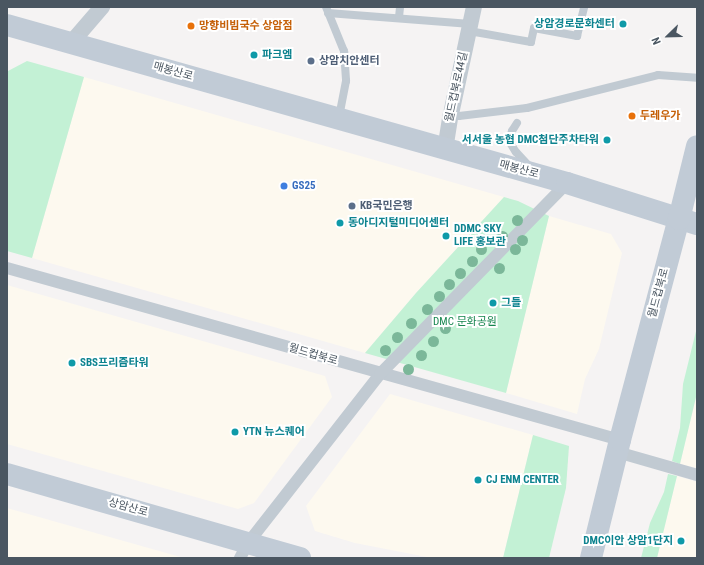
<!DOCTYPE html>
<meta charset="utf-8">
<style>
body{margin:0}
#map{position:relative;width:704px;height:565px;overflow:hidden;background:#f5f3f3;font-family:"Roboto Condensed","Noto Sans KR",sans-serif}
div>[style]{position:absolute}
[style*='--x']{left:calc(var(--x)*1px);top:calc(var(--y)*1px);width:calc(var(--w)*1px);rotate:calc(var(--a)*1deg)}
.commercial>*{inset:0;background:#fdf9ef}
.green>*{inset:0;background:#c3f1d5}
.service>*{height:8px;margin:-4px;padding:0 4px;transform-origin:4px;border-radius:4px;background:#c1cad2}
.pedestrian>*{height:12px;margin:-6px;padding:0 6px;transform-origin:6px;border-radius:6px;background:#c1cad2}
.minor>*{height:16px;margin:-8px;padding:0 8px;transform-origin:8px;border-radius:8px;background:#c1cad2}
.secondary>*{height:22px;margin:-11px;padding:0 11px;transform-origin:11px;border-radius:11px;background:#c1cbd6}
.trees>*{width:11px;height:11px;margin:-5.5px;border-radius:50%;background:#7bb799}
.dots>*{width:11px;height:11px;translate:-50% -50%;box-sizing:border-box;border:2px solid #fff;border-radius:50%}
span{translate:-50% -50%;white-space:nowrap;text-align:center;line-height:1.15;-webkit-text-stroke:4px #fff;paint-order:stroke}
.culture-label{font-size:11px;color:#0d838f;font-weight:700}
.right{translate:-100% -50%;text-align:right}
.left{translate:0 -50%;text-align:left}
.food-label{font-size:11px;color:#c56008;font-weight:700}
.service-label{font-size:11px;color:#4e5e75;font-weight:700}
.street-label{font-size:11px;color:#4a5661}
.shop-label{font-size:11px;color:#366cbe;font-weight:700}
.park-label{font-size:11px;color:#17864f}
.frame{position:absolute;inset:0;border:8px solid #4a5661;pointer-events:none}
.north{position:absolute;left:648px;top:16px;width:40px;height:40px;-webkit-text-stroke:3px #fff;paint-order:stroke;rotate:247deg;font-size:11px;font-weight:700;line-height:16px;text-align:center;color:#4a5661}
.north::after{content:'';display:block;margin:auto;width:14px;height:18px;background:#4a5661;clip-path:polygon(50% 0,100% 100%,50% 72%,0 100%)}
</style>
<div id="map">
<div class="commercial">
<div style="clip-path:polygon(84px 77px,504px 197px,416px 293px,365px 353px,32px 258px)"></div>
<div style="clip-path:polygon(549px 216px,611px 234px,622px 253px,599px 349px,585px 379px,577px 414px,506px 393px)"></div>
<div style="clip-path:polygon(7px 285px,325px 376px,332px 397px,254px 503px,238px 509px,7px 444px)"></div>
<div style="clip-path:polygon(697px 393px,697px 468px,680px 464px)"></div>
<div style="clip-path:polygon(390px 394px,533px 435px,503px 558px,432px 558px,355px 543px,315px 531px,306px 506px)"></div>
<div style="clip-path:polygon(677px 476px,697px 482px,697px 558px,657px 558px)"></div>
<div style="clip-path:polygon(7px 508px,184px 558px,7px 558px)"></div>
</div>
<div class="green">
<div style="clip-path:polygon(27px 61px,84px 77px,32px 258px,7px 251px,7px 73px,8px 71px)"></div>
<div style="clip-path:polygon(504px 197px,518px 201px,549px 216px,506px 393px,365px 353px,416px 293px)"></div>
<div style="clip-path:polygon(697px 327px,697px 393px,680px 464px,672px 461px,680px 428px,683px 384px)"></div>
<div style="clip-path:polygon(533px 435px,569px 446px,566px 488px,549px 558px,503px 558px)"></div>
<div style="clip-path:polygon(668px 474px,677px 476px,657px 558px,641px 558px,650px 523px,664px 492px)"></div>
</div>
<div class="service">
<div style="--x:326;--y:7;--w:48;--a:67.8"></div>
<div style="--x:344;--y:51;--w:30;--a:86"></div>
<div style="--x:346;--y:81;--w:38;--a:101"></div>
<div style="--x:328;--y:13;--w:143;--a:4.4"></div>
<div style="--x:399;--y:17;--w:10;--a:-84"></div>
<div style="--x:469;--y:31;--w:63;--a:10.1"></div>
<div style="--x:531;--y:42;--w:14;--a:-78"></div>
<div style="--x:534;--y:28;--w:44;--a:10.5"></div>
<div style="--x:577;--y:36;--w:30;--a:-76"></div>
<div style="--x:451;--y:114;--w:8;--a:14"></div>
<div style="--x:459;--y:116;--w:68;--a:-6.7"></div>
<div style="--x:527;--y:108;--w:135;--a:-14.1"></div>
<div style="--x:658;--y:75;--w:39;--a:4"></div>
<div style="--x:517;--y:123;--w:9;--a:122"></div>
<div style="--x:512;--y:131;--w:10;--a:107"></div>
<div style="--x:509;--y:141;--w:13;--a:58"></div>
<div style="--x:516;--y:152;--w:21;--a:47"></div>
</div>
<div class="pedestrian">
<div style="--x:7;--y:268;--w:637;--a:15.67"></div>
<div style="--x:617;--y:452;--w:83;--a:16"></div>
<div style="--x:240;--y:558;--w:17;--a:-62"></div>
<div style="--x:248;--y:543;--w:214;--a:-52"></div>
<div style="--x:380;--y:374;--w:267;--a:-45.6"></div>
</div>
<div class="minor">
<div style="--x:71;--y:43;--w:48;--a:-49.3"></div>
<div style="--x:445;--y:150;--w:36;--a:-81"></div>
<div style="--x:451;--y:114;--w:109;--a:-77.9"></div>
</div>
<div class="secondary">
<div style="--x:7;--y:25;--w:582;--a:15.76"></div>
<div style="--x:567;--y:183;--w:136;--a:17.5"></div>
<div style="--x:7;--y:474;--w:305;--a:16"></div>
<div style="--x:591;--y:558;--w:122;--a:-76.2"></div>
<div style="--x:620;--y:440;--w:229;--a:-75.1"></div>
<div style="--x:679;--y:219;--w:75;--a:-76.1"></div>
</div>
<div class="trees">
<div style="left:517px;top:220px"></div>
<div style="left:502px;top:236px"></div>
<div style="left:522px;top:240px"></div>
<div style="left:481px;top:249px"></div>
<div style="left:515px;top:249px"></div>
<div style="left:472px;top:261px"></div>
<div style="left:499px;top:268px"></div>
<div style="left:460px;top:273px"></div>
<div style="left:449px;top:284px"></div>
<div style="left:439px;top:296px"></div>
<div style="left:427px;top:309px"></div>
<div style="left:411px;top:323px"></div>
<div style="left:445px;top:328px"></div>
<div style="left:397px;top:337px"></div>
<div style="left:433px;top:341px"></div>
<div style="left:385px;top:350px"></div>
<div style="left:421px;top:355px"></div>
<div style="left:408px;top:369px"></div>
</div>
<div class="dots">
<div style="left:623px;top:24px;background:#0f9aa8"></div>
<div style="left:191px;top:26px;background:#e8710a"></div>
<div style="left:254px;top:55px;background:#0f9aa8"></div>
<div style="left:311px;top:61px;background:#5c6f8a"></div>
<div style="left:632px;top:116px;background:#e8710a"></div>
<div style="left:607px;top:140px;background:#0f9aa8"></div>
<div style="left:284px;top:186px;background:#3f7fe0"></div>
<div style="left:352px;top:206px;background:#5c6f8a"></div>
<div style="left:340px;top:223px;background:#0f9aa8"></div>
<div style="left:446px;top:236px;background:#0f9aa8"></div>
<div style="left:493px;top:303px;background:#0f9aa8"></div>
<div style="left:72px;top:363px;background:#0f9aa8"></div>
<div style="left:235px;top:432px;background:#0f9aa8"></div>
<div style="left:478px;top:480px;background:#0f9aa8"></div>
<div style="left:681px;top:541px;background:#0f9aa8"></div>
</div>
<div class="culture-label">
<span class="right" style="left:615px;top:24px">상암경로문화센터</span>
<span class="left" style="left:262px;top:55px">파크엠</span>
<span class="right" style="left:599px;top:140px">서서울 농협 DMC첨단주차타워</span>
<span class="left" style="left:348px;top:223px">동아디지털미디어센터</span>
<span class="left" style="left:454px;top:236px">DDMC SKY<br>LIFE 홍보관</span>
<span class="left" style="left:501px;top:303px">그들</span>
<span class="left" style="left:80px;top:363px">SBS프리즘타워</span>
<span class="left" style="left:243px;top:432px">YTN 뉴스퀘어</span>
<span class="left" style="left:486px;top:480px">CJ ENM CENTER</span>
<span class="right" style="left:673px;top:541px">DMC이안 상암1단지</span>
</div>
<div class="food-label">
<span class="left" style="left:199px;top:26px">망향비빔국수 상암점</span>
<span class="left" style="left:640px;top:116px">두레우가</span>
</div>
<div class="service-label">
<span class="left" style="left:319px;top:61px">상암치안센터</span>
<span class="left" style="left:360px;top:206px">KB국민은행</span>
</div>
<div class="street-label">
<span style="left:173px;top:72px;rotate:16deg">매봉산로</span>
<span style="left:457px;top:87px;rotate:-78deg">월드컵북로44길</span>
<span style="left:519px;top:170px;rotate:15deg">매봉산로</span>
<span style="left:659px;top:293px;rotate:-75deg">월드컵북로</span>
<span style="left:313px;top:355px;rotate:16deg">월드컵북로</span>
<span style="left:128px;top:508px;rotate:16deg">상암산로</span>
</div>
<div class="shop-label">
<span class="left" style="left:292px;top:186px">GS25</span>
</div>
<div class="park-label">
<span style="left:465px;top:322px">DMC 문화공원</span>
</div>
<div class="frame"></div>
<div class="north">N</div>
</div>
